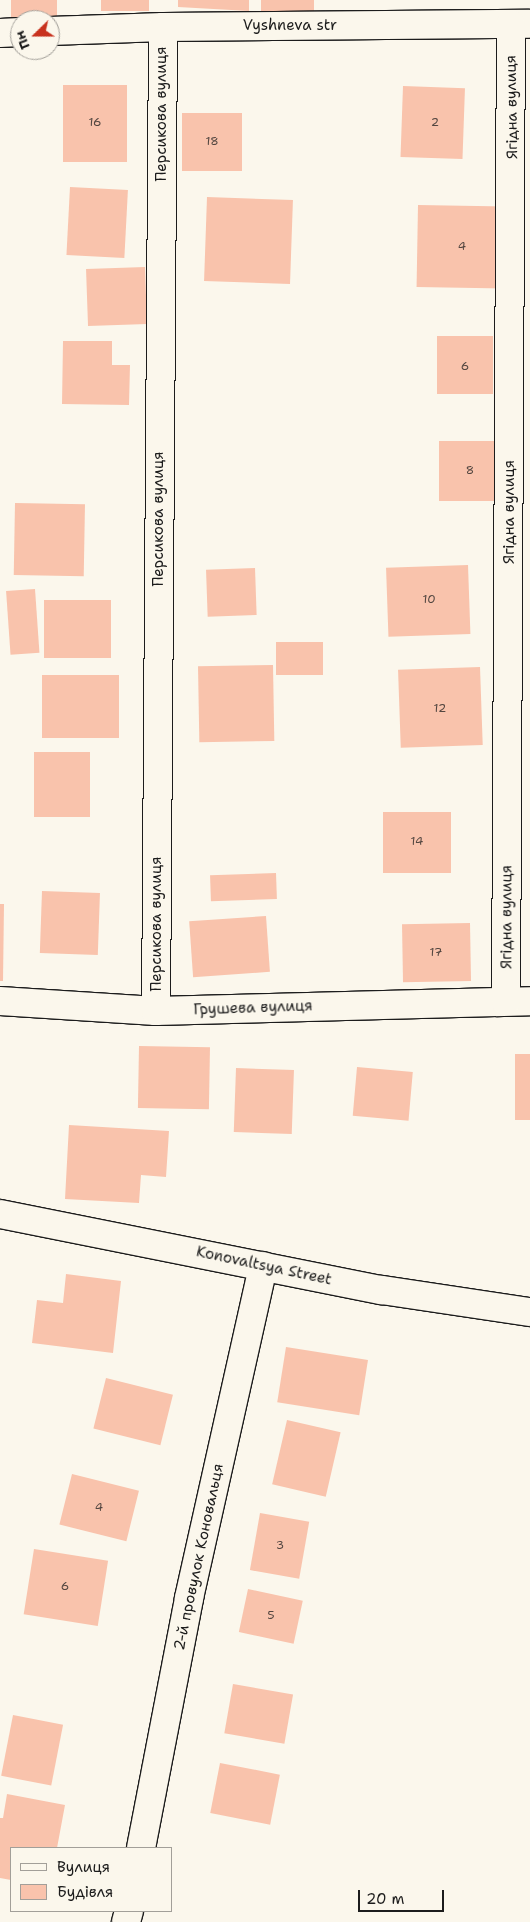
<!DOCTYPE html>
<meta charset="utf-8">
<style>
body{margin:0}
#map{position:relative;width:530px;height:1922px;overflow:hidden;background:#fbf7ec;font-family:"Shantell Sans",sans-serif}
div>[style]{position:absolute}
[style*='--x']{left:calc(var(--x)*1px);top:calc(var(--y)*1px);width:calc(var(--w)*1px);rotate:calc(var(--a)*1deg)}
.building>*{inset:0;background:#f9c3ac;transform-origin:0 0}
.roads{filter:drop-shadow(1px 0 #1c1c1c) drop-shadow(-1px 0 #1c1c1c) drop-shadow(0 1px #1c1c1c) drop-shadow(0 -1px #1c1c1c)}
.minor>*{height:28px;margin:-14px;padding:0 14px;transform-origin:14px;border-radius:14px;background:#fbf7ec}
span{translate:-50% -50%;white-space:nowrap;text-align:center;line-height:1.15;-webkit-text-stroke:4px #fbf7ec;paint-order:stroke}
.number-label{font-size:12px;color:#534640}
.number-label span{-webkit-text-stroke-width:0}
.street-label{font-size:15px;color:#1c1c1c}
.legend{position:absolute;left:10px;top:1847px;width:162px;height:65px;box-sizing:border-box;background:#fbf7ec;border:1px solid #a29f99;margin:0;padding:6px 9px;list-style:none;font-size:15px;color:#1c1c1c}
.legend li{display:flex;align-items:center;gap:10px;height:25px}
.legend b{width:25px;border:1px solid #a29f99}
.north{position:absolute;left:10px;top:10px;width:50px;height:50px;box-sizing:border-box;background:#fbf7ec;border:1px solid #a29f99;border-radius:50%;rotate:248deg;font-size:14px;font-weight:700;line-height:20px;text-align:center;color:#1c1c1c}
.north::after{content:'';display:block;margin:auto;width:18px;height:22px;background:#c8321e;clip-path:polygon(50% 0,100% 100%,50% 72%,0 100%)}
.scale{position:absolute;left:358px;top:1890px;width:86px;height:22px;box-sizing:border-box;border:2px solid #1c1c1c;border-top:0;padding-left:6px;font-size:15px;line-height:18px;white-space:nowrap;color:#1c1c1c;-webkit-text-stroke:4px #fbf7ec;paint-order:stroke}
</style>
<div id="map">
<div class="building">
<div style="left:11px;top:0;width:46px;height:21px"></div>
<div style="left:101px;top:0;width:48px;height:11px"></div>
<div style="clip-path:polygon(178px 0,249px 0,249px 11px,178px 7px)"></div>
<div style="left:261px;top:0;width:53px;height:15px"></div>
<div style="left:63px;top:85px;width:64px;height:77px"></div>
<div style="left:403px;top:86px;width:62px;height:71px;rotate:2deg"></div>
<div style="left:182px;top:113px;width:60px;height:58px"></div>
<div style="left:70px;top:187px;width:58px;height:68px;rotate:3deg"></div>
<div style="left:207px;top:197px;width:86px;height:84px;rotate:2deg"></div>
<div style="left:418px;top:205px;width:88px;height:82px;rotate:1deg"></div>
<div style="left:145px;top:267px;width:57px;height:59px;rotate:88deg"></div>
<div style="left:493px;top:336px;width:58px;height:56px;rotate:90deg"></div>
<div style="clip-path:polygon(63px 341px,112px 341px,112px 365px,130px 365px,129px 405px,62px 404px)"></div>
<div style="left:439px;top:441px;width:60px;height:60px"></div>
<div style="left:15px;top:503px;width:70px;height:72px;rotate:1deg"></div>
<div style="left:468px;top:565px;width:69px;height:82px;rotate:88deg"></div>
<div style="left:255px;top:568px;width:47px;height:49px;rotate:88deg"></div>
<div style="left:35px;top:589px;width:64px;height:29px;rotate:86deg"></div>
<div style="left:44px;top:600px;width:67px;height:58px"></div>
<div style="left:323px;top:642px;width:33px;height:47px;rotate:90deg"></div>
<div style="left:273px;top:665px;width:76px;height:75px;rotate:89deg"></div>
<div style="left:480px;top:667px;width:78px;height:82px;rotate:88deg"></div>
<div style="left:119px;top:675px;width:63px;height:77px;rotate:90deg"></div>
<div style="left:34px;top:752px;width:56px;height:65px"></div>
<div style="left:383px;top:812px;width:68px;height:61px"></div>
<div style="left:276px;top:873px;width:26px;height:66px;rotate:88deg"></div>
<div style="left:42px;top:891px;width:58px;height:62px;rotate:2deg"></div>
<div style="clip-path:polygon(0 904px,4px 904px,3px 981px,0 981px)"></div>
<div style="left:266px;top:916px;width:56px;height:77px;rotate:86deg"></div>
<div style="left:470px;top:923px;width:58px;height:68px;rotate:89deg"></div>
<div style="left:139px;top:1046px;width:71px;height:62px;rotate:1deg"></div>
<div style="left:515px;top:1054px;width:15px;height:66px"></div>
<div style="left:357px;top:1067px;width:56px;height:49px;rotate:5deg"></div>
<div style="left:236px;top:1068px;width:58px;height:64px;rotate:2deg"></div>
<div style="clip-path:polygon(69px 1125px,169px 1131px,166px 1177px,141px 1175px,139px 1203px,65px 1199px)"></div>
<div style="clip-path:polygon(66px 1274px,121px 1281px,113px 1353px,32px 1343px,37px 1300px,63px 1303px)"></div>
<div style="left:286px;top:1347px;width:83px;height:56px;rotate:9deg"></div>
<div style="left:106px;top:1378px;width:69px;height:52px;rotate:14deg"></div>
<div style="left:287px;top:1420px;width:55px;height:66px;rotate:13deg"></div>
<div style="left:72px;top:1474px;width:69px;height:52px;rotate:14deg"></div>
<div style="left:260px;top:1513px;width:50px;height:58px;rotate:10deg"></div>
<div style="left:34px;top:1549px;width:75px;height:66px;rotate:9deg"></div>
<div style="left:248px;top:1589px;width:56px;height:44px;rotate:12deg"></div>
<div style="left:233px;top:1684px;width:61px;height:50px;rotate:10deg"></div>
<div style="left:13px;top:1715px;width:51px;height:62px;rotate:11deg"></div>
<div style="left:220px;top:1763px;width:61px;height:51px;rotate:11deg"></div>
<div style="clip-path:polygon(7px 1794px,65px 1805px,57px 1848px,11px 1848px,11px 1880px,0 1878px,0 1818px,3px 1818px)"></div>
</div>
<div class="roads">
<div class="minor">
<div style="--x:50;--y:31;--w:113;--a:-2"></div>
<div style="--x:163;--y:27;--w:366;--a:-0.5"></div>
<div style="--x:0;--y:33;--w:20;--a:-3"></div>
<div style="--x:0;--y:1001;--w:156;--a:3.7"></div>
<div style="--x:156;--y:1011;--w:374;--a:-1.5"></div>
<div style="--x:506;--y:1001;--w:977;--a:-89.71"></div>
<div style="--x:156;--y:1011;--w:984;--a:-89.59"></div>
<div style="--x:0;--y:1214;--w:389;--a:11.3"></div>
<div style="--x:382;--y:1290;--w:150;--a:8.5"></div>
<div style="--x:141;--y:1848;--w:255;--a:-79.1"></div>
<div style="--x:189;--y:1598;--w:340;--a:-77.4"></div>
<div style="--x:126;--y:1922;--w:11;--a:-75"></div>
</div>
</div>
<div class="number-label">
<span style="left:95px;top:123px">16</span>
<span style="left:435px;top:123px">2</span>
<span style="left:212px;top:142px">18</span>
<span style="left:462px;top:247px">4</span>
<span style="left:465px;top:367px">6</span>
<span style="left:470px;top:471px">8</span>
<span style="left:429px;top:600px">10</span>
<span style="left:440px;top:709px">12</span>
<span style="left:417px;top:842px">14</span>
<span style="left:436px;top:953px">17</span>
<span style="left:99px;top:1508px">4</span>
<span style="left:280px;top:1546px">3</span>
<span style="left:65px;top:1587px">6</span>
<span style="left:271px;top:1616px">5</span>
</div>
<div class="street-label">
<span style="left:290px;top:26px">Vyshneva str</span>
<span style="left:512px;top:107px;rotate:-91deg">Ягідна вулиця</span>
<span style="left:162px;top:114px;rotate:-90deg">Персикова вулиця</span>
<span style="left:510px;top:512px;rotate:-90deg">Ягідна вулиця</span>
<span style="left:159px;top:519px;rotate:-90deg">Персикова вулиця</span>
<span style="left:507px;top:917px;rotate:-90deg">Ягідна вулиця</span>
<span style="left:157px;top:924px;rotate:-90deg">Персикова вулиця</span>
<span style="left:253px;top:1008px;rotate:-2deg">Грушева вулиця</span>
<span style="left:264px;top:1266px;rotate:12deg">Konovaltsya Street</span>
<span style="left:199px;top:1557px;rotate:-78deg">2-й провулок Коновальця</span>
</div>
<ul class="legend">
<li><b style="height:6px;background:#fbf7ec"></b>Вулиця</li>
<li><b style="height:14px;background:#f9c3ac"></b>Будівля</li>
</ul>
<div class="north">Пн</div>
<div class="scale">20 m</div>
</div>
